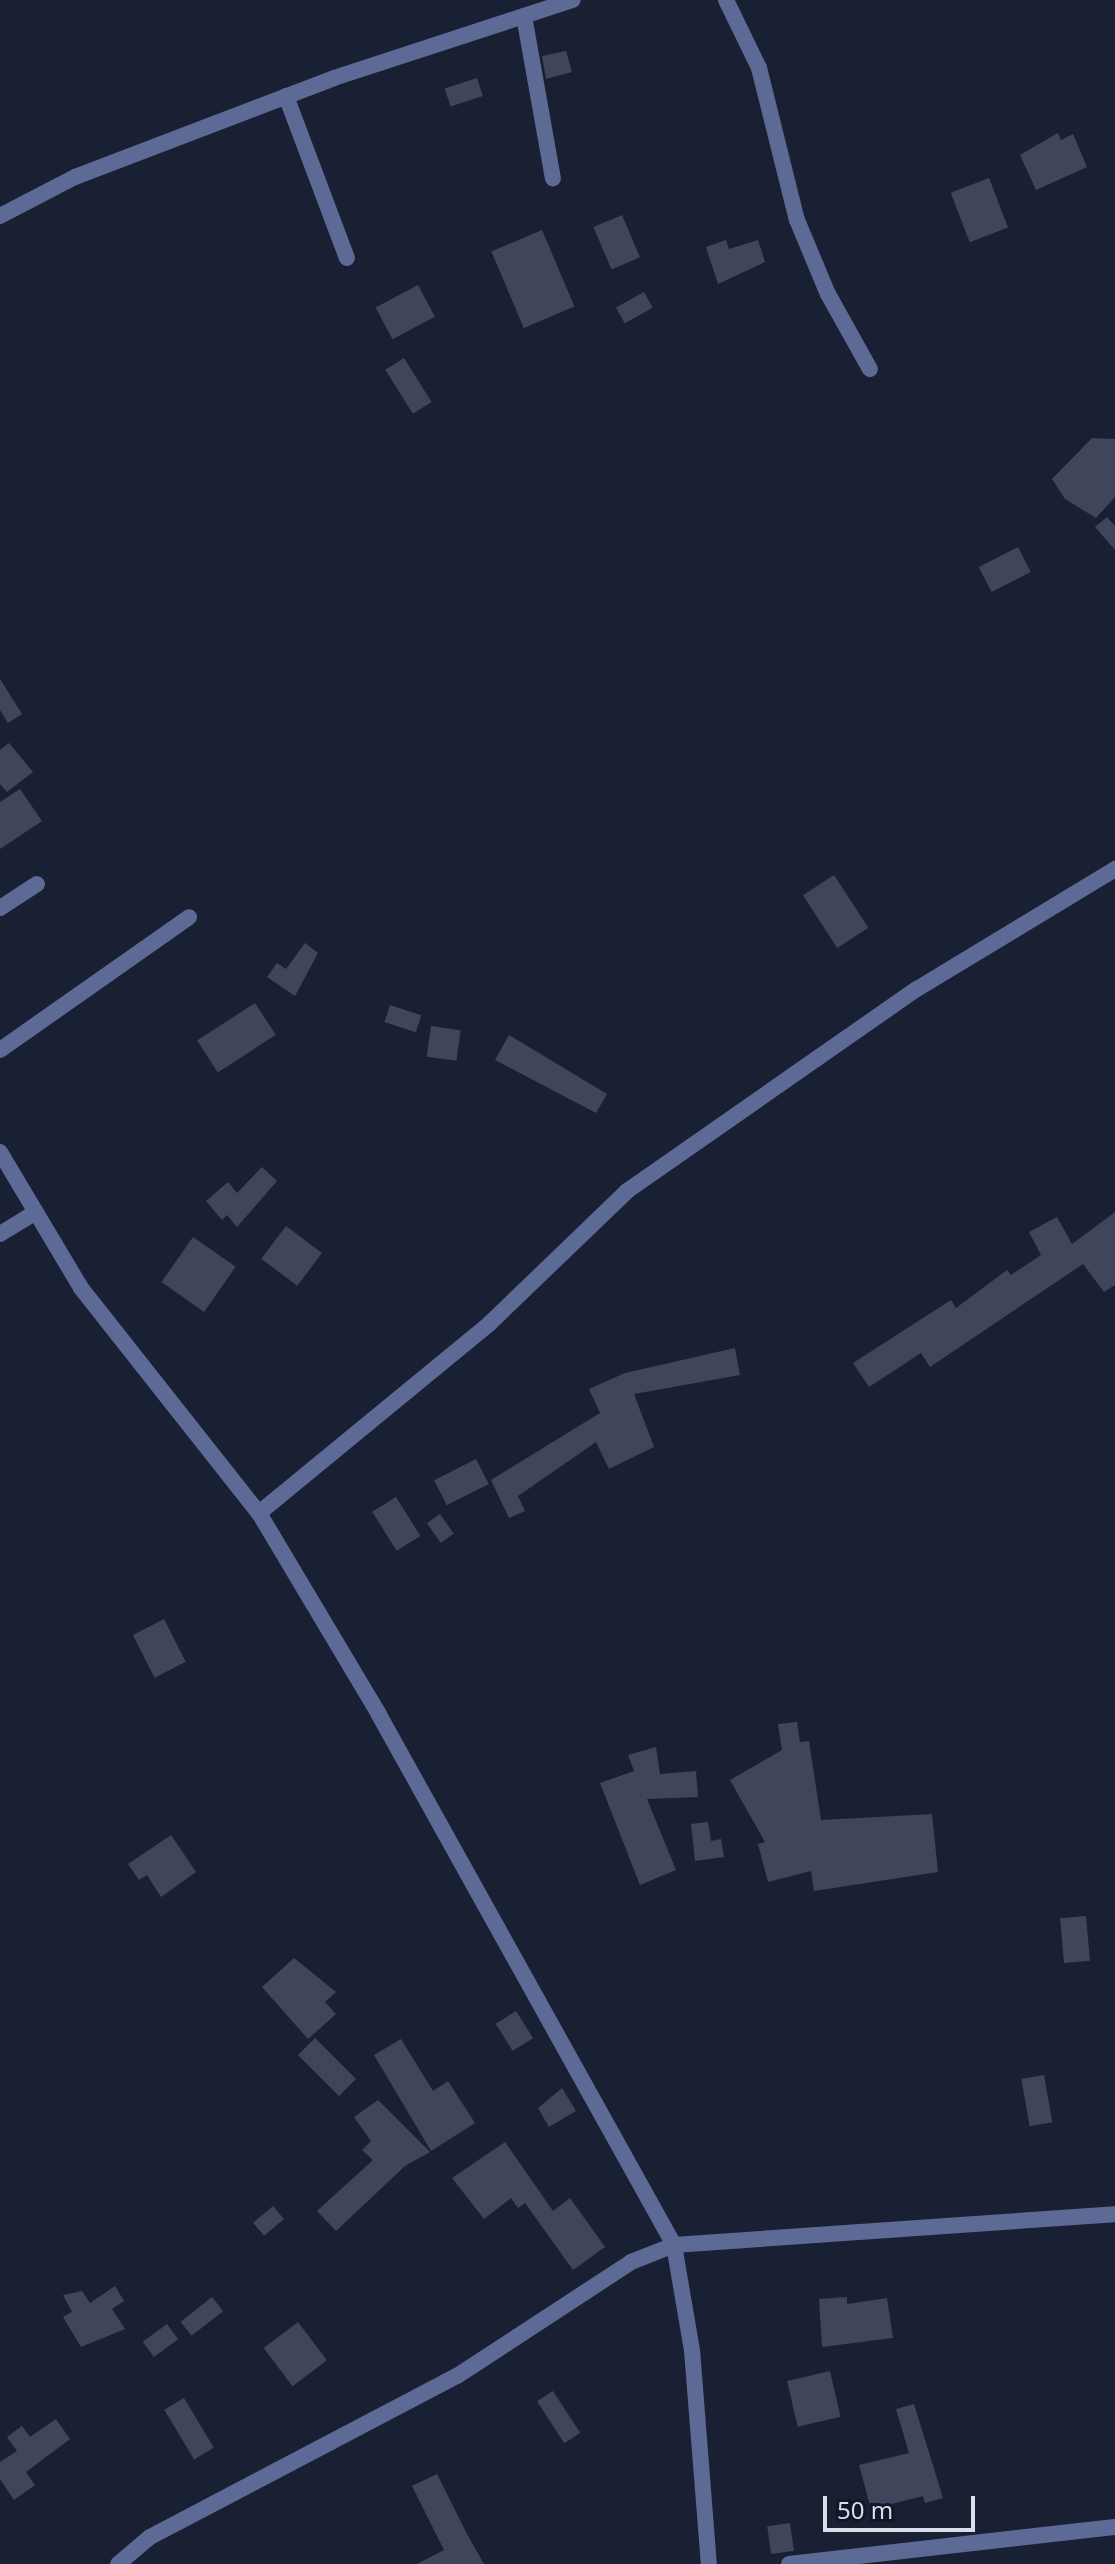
<!DOCTYPE html>
<style>
body{margin:0}
#map{position:relative;width:1115px;height:2564px;overflow:hidden;background:#1a2033;font-family:"Noto Sans",sans-serif}
div>[style]{position:absolute}
[style*='--x']{left:calc(var(--x)*1px);top:calc(var(--y)*1px);width:calc(var(--w)*1px);rotate:calc(var(--a)*1deg)}
.building>*{inset:0;background:#3f465b;transform-origin:0 0}
.street>*{height:16px;margin:-8px;padding:0 8px;transform-origin:8px;border-radius:8px;background:#5d6a96}
span{translate:-50% -50%;white-space:nowrap;text-align:center;line-height:1.15;-webkit-text-stroke:7px #111729;paint-order:stroke}
.scale{position:absolute;left:823px;top:2496px;width:152px;height:36px;box-sizing:border-box;border:4px solid #d9deeb;border-top:0;padding-left:10px;font-size:24px;line-height:28px;white-space:nowrap;color:#d9deeb;-webkit-text-stroke:6px #111729;paint-order:stroke}
</style>
<div id="map">
<div class="building">
<div style="clip-path:polygon(566px 51px,572px 72px,546px 79px,542px 56px)"></div>
<div style="left:477px;top:78px;width:19px;height:34px;rotate:72deg"></div>
<div style="clip-path:polygon(1058px 133px,1061px 140px,1073px 134px,1087px 167px,1036px 190px,1020px 155px)"></div>
<div style="left:989px;top:178px;width:53px;height:41px;rotate:69deg"></div>
<div style="left:622px;top:215px;width:46px;height:31px;rotate:67deg"></div>
<div style="left:542px;top:230px;width:83px;height:55px;rotate:67deg"></div>
<div style="clip-path:polygon(726px 240px,729px 249px,758px 240px,765px 262px,718px 284px,706px 247px)"></div>
<div style="left:418px;top:285px;width:36px;height:48px;rotate:62deg"></div>
<div style="left:644px;top:292px;width:18px;height:32px;rotate:61deg"></div>
<div style="left:404px;top:358px;width:52px;height:22px;rotate:58deg"></div>
<div style="clip-path:polygon(1092px 438px,1115px 439px,1115px 497px,1096px 518px,1065px 499px,1052px 479px)"></div>
<div style="clip-path:polygon(1107px 517px,1115px 526px,1115px 550px,1095px 527px)"></div>
<div style="left:1018px;top:547px;width:28px;height:44px;rotate:63deg"></div>
<div style="clip-path:polygon(0 679px,22px 714px,8px 723px,0 710px)"></div>
<div style="clip-path:polygon(9px 743px,33px 772px,7px 792px,0 784px,0 750px)"></div>
<div style="clip-path:polygon(20px 789px,42px 821px,0 849px,0 802px)"></div>
<div style="left:834px;top:875px;width:63px;height:37px;rotate:57deg"></div>
<div style="clip-path:polygon(305px 943px,318px 953px,295px 996px,267px 977px,277px 963px,286px 969px)"></div>
<div style="left:255px;top:1003px;width:38px;height:69px;rotate:57deg"></div>
<div style="left:390px;top:1005px;width:33px;height:18px;rotate:18deg"></div>
<div style="left:431px;top:1026px;width:30px;height:31px;rotate:8deg"></div>
<div style="clip-path:polygon(509px 1035px,607px 1094px,596px 1113px,495px 1060px)"></div>
<div style="clip-path:polygon(262px 1167px,277px 1181px,237px 1227px,227px 1215px,222px 1220px,206px 1201px,228px 1182px,237px 1193px)"></div>
<div style="clip-path:polygon(1115px 1212px,1115px 1285px,1104px 1292px,1083px 1264px,930px 1367px,921px 1353px,869px 1387px,853px 1363px,951px 1300px,956px 1308px,1007px 1270px,1011px 1275px,1041px 1255px,1029px 1232px,1057px 1217px,1072px 1244px)"></div>
<div style="left:286px;top:1226px;width:45px;height:41px;rotate:37deg"></div>
<div style="left:193px;top:1237px;width:52px;height:55px;rotate:35deg"></div>
<div style="clip-path:polygon(735px 1348px,740px 1375px,634px 1394px,654px 1447px,609px 1469px,596px 1442px,518px 1496px,525px 1511px,509px 1518px,491px 1480px,600px 1413px,589px 1389px,625px 1373px)"></div>
<div style="left:476px;top:1459px;width:28px;height:47px;rotate:63deg"></div>
<div style="left:396px;top:1497px;width:46px;height:28px;rotate:58deg"></div>
<div style="left:440px;top:1514px;width:24px;height:16px;rotate:55deg"></div>
<div style="left:164px;top:1619px;width:48px;height:35px;rotate:63deg"></div>
<div style="clip-path:polygon(797px 1722px,800px 1742px,809px 1741px,821px 1820px,932px 1814px,938px 1872px,814px 1891px,811px 1871px,768px 1882px,758px 1844px,765px 1842px,730px 1780px,782px 1750px,778px 1724px)"></div>
<div style="clip-path:polygon(656px 1747px,660px 1774px,696px 1771px,698px 1797px,647px 1799px,676px 1870px,640px 1885px,600px 1783px,634px 1771px,628px 1755px)"></div>
<div style="clip-path:polygon(708px 1822px,711px 1841px,721px 1839px,724px 1857px,695px 1861px,691px 1824px)"></div>
<div style="clip-path:polygon(171px 1835px,196px 1872px,161px 1897px,147px 1875px,139px 1880px,128px 1864px)"></div>
<div style="left:1086px;top:1916px;width:45px;height:26px;rotate:85deg"></div>
<div style="clip-path:polygon(294px 1958px,336px 1992px,325px 2002px,336px 2014px,308px 2039px,262px 1987px)"></div>
<div style="left:516px;top:2011px;width:32px;height:24px;rotate:58deg"></div>
<div style="left:315px;top:2038px;width:58px;height:24px;rotate:45deg"></div>
<div style="clip-path:polygon(401px 2039px,433px 2091px,448px 2081px,475px 2123px,431px 2151px,374px 2055px)"></div>
<div style="left:1044px;top:2075px;width:48px;height:23px;rotate:80deg"></div>
<div style="clip-path:polygon(562px 2088px,576px 2111px,549px 2127px,538px 2108px)"></div>
<div style="clip-path:polygon(378px 2100px,430px 2152px,405px 2166px,336px 2231px,317px 2211px,373px 2160px,362px 2150px,371px 2141px,354px 2117px)"></div>
<div style="clip-path:polygon(505px 2142px,553px 2211px,570px 2198px,605px 2247px,573px 2270px,525px 2203px,518px 2208px,511px 2198px,484px 2219px,452px 2178px)"></div>
<div style="left:273px;top:2206px;width:17px;height:26px;rotate:50deg"></div>
<div style="clip-path:polygon(115px 2286px,124px 2301px,112px 2309px,125px 2329px,81px 2347px,63px 2317px,72px 2312px,63px 2295px,82px 2291px,90px 2303px)"></div>
<div style="left:212px;top:2297px;width:18px;height:40px;rotate:52deg"></div>
<div style="clip-path:polygon(847px 2297px,847px 2304px,887px 2298px,893px 2338px,822px 2347px,819px 2299px)"></div>
<div style="left:298px;top:2322px;width:48px;height:43px;rotate:53deg"></div>
<div style="left:167px;top:2324px;width:19px;height:30px;rotate:54deg"></div>
<div style="left:830px;top:2371px;width:47px;height:44px;rotate:77deg"></div>
<div style="left:553px;top:2391px;width:50px;height:19px;rotate:57deg"></div>
<div style="left:184px;top:2398px;width:58px;height:23px;rotate:59deg"></div>
<div style="clip-path:polygon(914px 2404px,943px 2498px,925px 2503px,923px 2496px,871px 2509px,859px 2465px,909px 2453px,896px 2409px)"></div>
<div style="clip-path:polygon(56px 2419px,70px 2439px,26px 2472px,35px 2485px,14px 2500px,0 2479px,0 2462px,17px 2451px,7px 2437px,22px 2426px,30px 2437px)"></div>
<div style="clip-path:polygon(437px 2474px,467px 2534px,484px 2564px,417px 2564px,444px 2550px,412px 2486px)"></div>
<div style="left:790px;top:2523px;width:28px;height:23px;rotate:82deg"></div>
</div>
<div class="street">
<div style="--x:726;--y:0;--w:76;--a:64.1"></div>
<div style="--x:759;--y:68;--w:157;--a:76"></div>
<div style="--x:797;--y:220;--w:80;--a:67.3"></div>
<div style="--x:828;--y:294;--w:86;--a:60.8"></div>
<div style="--x:524;--y:16;--w:165;--a:79.9"></div>
<div style="--x:286;--y:96;--w:173;--a:69.4"></div>
<div style="--x:0;--y:216;--w:85;--a:-27.5"></div>
<div style="--x:75;--y:177;--w:277;--a:-20.9"></div>
<div style="--x:334;--y:78;--w:251;--a:-18.1"></div>
<div style="--x:0;--y:908;--w:44;--a:-33"></div>
<div style="--x:0;--y:1050;--w:231;--a:-35.1"></div>
<div style="--x:0;--y:1152;--w:158;--a:59.2"></div>
<div style="--x:81;--y:1288;--w:287;--a:51.7"></div>
<div style="--x:259;--y:1513;--w:233;--a:59.2"></div>
<div style="--x:378;--y:1713;--w:609;--a:60.91"></div>
<div style="--x:674;--y:2245;--w:107;--a:80.3"></div>
<div style="--x:692;--y:2350;--w:215;--a:85.5"></div>
<div style="--x:0;--y:1234;--w:42;--a:-31.4"></div>
<div style="--x:259;--y:1513;--w:298;--a:-39.4"></div>
<div style="--x:489;--y:1324;--w:192;--a:-43.9"></div>
<div style="--x:627;--y:1191;--w:353;--a:-34.9"></div>
<div style="--x:917;--y:989;--w:232;--a:-31.2"></div>
<div style="--x:118;--y:2564;--w:42;--a:-40.2"></div>
<div style="--x:150;--y:2537;--w:347;--a:-27.7"></div>
<div style="--x:457;--y:2376;--w:208;--a:-33.2"></div>
<div style="--x:631;--y:2262;--w:46;--a:-21.6"></div>
<div style="--x:674;--y:2245;--w:442;--a:-4"></div>
<div style="--x:789;--y:2564;--w:328;--a:-6.5"></div>
</div>
<div class="scale">50 m</div>
</div>
